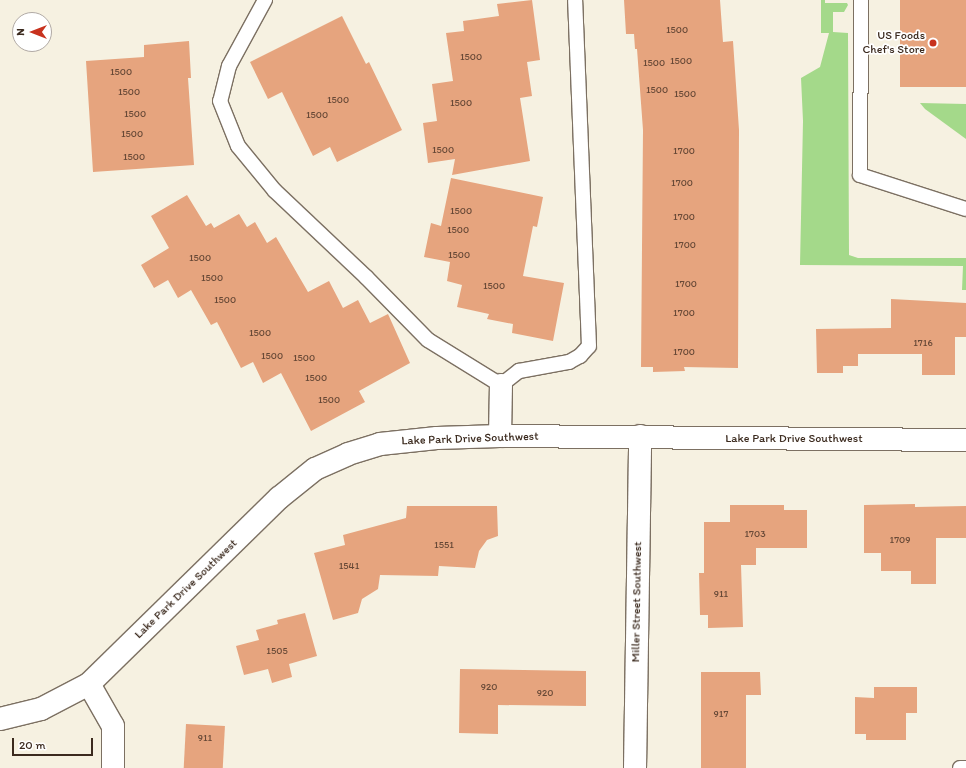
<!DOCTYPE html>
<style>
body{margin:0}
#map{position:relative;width:966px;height:768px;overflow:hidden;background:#f6f1e1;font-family:Itim,sans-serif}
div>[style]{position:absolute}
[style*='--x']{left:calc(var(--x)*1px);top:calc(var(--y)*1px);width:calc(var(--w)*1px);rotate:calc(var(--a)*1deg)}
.green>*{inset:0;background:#a4d98a}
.building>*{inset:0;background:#e6a47e;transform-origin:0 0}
.roads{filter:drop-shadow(1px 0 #7c7062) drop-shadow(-1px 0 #7c7062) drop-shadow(0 1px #7c7062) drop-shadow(0 -1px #7c7062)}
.service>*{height:14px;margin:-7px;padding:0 7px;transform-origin:7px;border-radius:7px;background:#fff}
.minor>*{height:22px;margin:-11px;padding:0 11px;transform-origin:11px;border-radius:11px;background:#fff}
.dots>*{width:11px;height:11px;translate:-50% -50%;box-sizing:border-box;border:2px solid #fff;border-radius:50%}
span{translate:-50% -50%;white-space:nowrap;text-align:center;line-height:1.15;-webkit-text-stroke:3.5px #fff;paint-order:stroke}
.number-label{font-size:10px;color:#664836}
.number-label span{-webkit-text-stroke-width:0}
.poi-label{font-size:12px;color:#3b2a1e}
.right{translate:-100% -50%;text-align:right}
.street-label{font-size:12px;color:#3b2a1e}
.north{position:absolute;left:12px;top:12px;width:40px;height:40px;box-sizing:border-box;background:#fff;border:1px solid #b1aaa5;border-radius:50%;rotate:270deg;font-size:11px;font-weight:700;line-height:16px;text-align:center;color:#3b2a1e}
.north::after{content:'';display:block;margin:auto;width:14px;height:18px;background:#c8321e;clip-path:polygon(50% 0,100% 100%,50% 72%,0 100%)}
.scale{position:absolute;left:12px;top:738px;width:81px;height:18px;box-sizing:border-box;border:2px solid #3b2a1e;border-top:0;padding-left:5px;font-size:12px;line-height:14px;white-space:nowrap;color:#3b2a1e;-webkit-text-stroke:3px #fff;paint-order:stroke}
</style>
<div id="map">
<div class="green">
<div style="clip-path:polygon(821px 0,825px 0,825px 3px,847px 3px,848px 5px,844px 12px,833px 12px,833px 32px,848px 33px,849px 255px,858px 258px,966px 258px,966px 290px,962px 290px,963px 266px,800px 265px,803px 121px,801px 78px,820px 67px,829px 33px,821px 33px)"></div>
<div style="clip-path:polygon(920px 103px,966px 104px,966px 139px,925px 109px)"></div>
</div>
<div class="building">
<div style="clip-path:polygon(532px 0,540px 60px,527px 62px,532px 96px,520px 98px,530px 161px,452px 175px,455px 159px,428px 163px,423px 123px,437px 121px,432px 84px,453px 81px,446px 33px,464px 31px,463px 21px,499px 16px,497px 4px)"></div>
<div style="clip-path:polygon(624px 0,720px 0,723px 42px,733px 41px,739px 130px,738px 368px,684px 367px,685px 371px,653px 372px,653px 367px,641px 367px,643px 130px,637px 49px,635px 49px,634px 34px,626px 34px)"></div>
<div style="left:900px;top:0;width:66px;height:87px"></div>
<div style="clip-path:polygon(342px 16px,366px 64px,369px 62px,402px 130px,337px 162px,330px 147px,313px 156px,282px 92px,268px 99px,250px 62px)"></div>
<div style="clip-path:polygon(189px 41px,191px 78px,188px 78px,194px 165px,93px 172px,86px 61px,144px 57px,144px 45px)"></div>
<div style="clip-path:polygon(451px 178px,543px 197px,537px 227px,533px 226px,523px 276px,564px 283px,553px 341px,512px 333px,513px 324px,487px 319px,489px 314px,457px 307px,462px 285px,447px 281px,450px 262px,424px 257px,431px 223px,441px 226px)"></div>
<div style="clip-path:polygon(187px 195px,206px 226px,211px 223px,214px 228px,239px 214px,247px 227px,255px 222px,267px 243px,276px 237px,308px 292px,329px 281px,343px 308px,358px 300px,370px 323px,388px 314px,410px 363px,359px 391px,365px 402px,311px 431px,281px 373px,263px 383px,253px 362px,241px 368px,217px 322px,211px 325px,191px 290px,178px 298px,168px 280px,154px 288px,141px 265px,169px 248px,151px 216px)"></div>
<div style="clip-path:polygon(891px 299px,966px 303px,966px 337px,955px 337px,955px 375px,922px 375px,922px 354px,858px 354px,858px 366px,843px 366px,843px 373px,817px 373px,816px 329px,891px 328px)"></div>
<div style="clip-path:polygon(915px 504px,915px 507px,966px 506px,966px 538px,936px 538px,936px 584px,911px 584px,911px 571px,881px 571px,881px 553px,864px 553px,864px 505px)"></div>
<div style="clip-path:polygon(730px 505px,784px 505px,784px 510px,807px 510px,807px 548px,756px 548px,756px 565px,741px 565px,743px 627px,708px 628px,708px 615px,700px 615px,699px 573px,704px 573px,704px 522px,730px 522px)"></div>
<div style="clip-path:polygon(407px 506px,497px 506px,498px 536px,487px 540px,479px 551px,475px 568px,439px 566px,438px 576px,380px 575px,378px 589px,362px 599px,358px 613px,333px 620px,314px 553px,345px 545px,343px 535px,406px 518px)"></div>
<div style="clip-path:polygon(305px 613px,317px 656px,289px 664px,292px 677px,272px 683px,268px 669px,244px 675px,236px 646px,259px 640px,256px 630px,278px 624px,277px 620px)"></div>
<div style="clip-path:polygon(460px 669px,586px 671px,586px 706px,498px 705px,498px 734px,459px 733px)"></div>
<div style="clip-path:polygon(701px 672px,760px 672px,761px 695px,746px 695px,746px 768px,701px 768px)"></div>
<div style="clip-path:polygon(874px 687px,917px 687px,917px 713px,906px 713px,906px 740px,866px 740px,866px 734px,855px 734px,855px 697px,874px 698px)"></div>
<div style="left:186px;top:724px;width:39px;height:44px;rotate:3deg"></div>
</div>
<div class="roads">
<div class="service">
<div style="--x:265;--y:0;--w:75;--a:118.6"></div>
<div style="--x:229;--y:66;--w:36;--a:104"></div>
<div style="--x:220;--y:101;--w:48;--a:68.2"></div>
<div style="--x:238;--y:146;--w:58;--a:50.6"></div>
<div style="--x:275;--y:191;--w:125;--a:43.4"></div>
<div style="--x:366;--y:277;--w:88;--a:45.5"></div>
<div style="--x:428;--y:340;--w:86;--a:31.7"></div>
<div style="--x:501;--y:385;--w:23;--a:-38"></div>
<div style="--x:519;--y:371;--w:51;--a:-10.2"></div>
<div style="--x:569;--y:362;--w:13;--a:-29"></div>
<div style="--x:580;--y:356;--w:13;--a:-48"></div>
<div style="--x:589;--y:346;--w:346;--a:-92.3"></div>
<div style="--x:861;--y:0;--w:175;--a:90.3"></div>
<div style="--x:860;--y:175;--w:111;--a:17.8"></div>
<div style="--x:960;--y:768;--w:6;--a:0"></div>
</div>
<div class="minor">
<div style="--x:500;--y:436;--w:51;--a:-88.9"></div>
<div style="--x:89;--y:684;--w:48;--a:60.3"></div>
<div style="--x:113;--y:726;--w:42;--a:90"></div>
<div style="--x:0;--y:719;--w:42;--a:-13.7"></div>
<div style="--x:41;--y:709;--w:54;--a:-27.5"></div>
<div style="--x:89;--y:684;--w:266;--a:-44.4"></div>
<div style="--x:279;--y:498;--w:46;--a:-38.9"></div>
<div style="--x:315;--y:469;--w:36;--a:-24"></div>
<div style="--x:348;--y:454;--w:34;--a:-17"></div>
<div style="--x:380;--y:444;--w:57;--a:-6"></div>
<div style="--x:437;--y:438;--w:63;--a:-1.8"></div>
<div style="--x:500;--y:436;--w:466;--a:0.5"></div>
<div style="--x:635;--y:768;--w:332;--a:-89.1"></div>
</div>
</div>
<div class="dots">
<div style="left:933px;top:43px;background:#c8321e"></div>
</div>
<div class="number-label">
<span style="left:677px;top:30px">1500</span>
<span style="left:471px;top:57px">1500</span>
<span style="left:681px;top:61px">1500</span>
<span style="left:654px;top:63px">1500</span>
<span style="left:121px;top:72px">1500</span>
<span style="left:657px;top:90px">1500</span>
<span style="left:129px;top:92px">1500</span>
<span style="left:685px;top:94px">1500</span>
<span style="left:338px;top:100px">1500</span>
<span style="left:461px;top:103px">1500</span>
<span style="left:135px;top:114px">1500</span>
<span style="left:317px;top:115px">1500</span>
<span style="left:132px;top:134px">1500</span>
<span style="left:443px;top:150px">1500</span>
<span style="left:684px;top:151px">1700</span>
<span style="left:134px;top:157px">1500</span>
<span style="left:682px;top:183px">1700</span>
<span style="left:461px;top:211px">1500</span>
<span style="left:684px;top:217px">1700</span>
<span style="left:458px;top:230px">1500</span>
<span style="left:685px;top:245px">1700</span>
<span style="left:459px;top:255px">1500</span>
<span style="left:200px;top:258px">1500</span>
<span style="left:212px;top:278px">1500</span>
<span style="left:686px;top:284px">1700</span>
<span style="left:494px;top:286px">1500</span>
<span style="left:225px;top:300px">1500</span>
<span style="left:684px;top:313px">1700</span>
<span style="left:260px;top:333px">1500</span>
<span style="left:923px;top:343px">1716</span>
<span style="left:684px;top:352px">1700</span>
<span style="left:272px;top:356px">1500</span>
<span style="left:304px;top:358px">1500</span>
<span style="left:316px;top:378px">1500</span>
<span style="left:329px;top:400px">1500</span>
<span style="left:755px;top:534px">1703</span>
<span style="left:900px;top:540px">1709</span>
<span style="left:444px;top:545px">1551</span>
<span style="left:349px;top:566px">1541</span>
<span style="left:721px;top:594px">911</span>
<span style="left:277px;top:651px">1505</span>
<span style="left:489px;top:687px">920</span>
<span style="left:545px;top:693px">920</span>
<span style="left:721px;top:714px">917</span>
<span style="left:205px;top:738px">911</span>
</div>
<div class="poi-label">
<span class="right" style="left:925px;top:43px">US Foods<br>Chef's Store</span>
</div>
<div class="street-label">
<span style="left:470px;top:439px;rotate:-2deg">Lake Park Drive Southwest</span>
<span style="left:794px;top:439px">Lake Park Drive Southwest</span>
<span style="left:186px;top:589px;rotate:-44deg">Lake Park Drive Southwest</span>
<span style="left:637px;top:602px;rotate:-89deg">Miller Street Southwest</span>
</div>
<div class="north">N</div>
<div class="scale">20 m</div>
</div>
